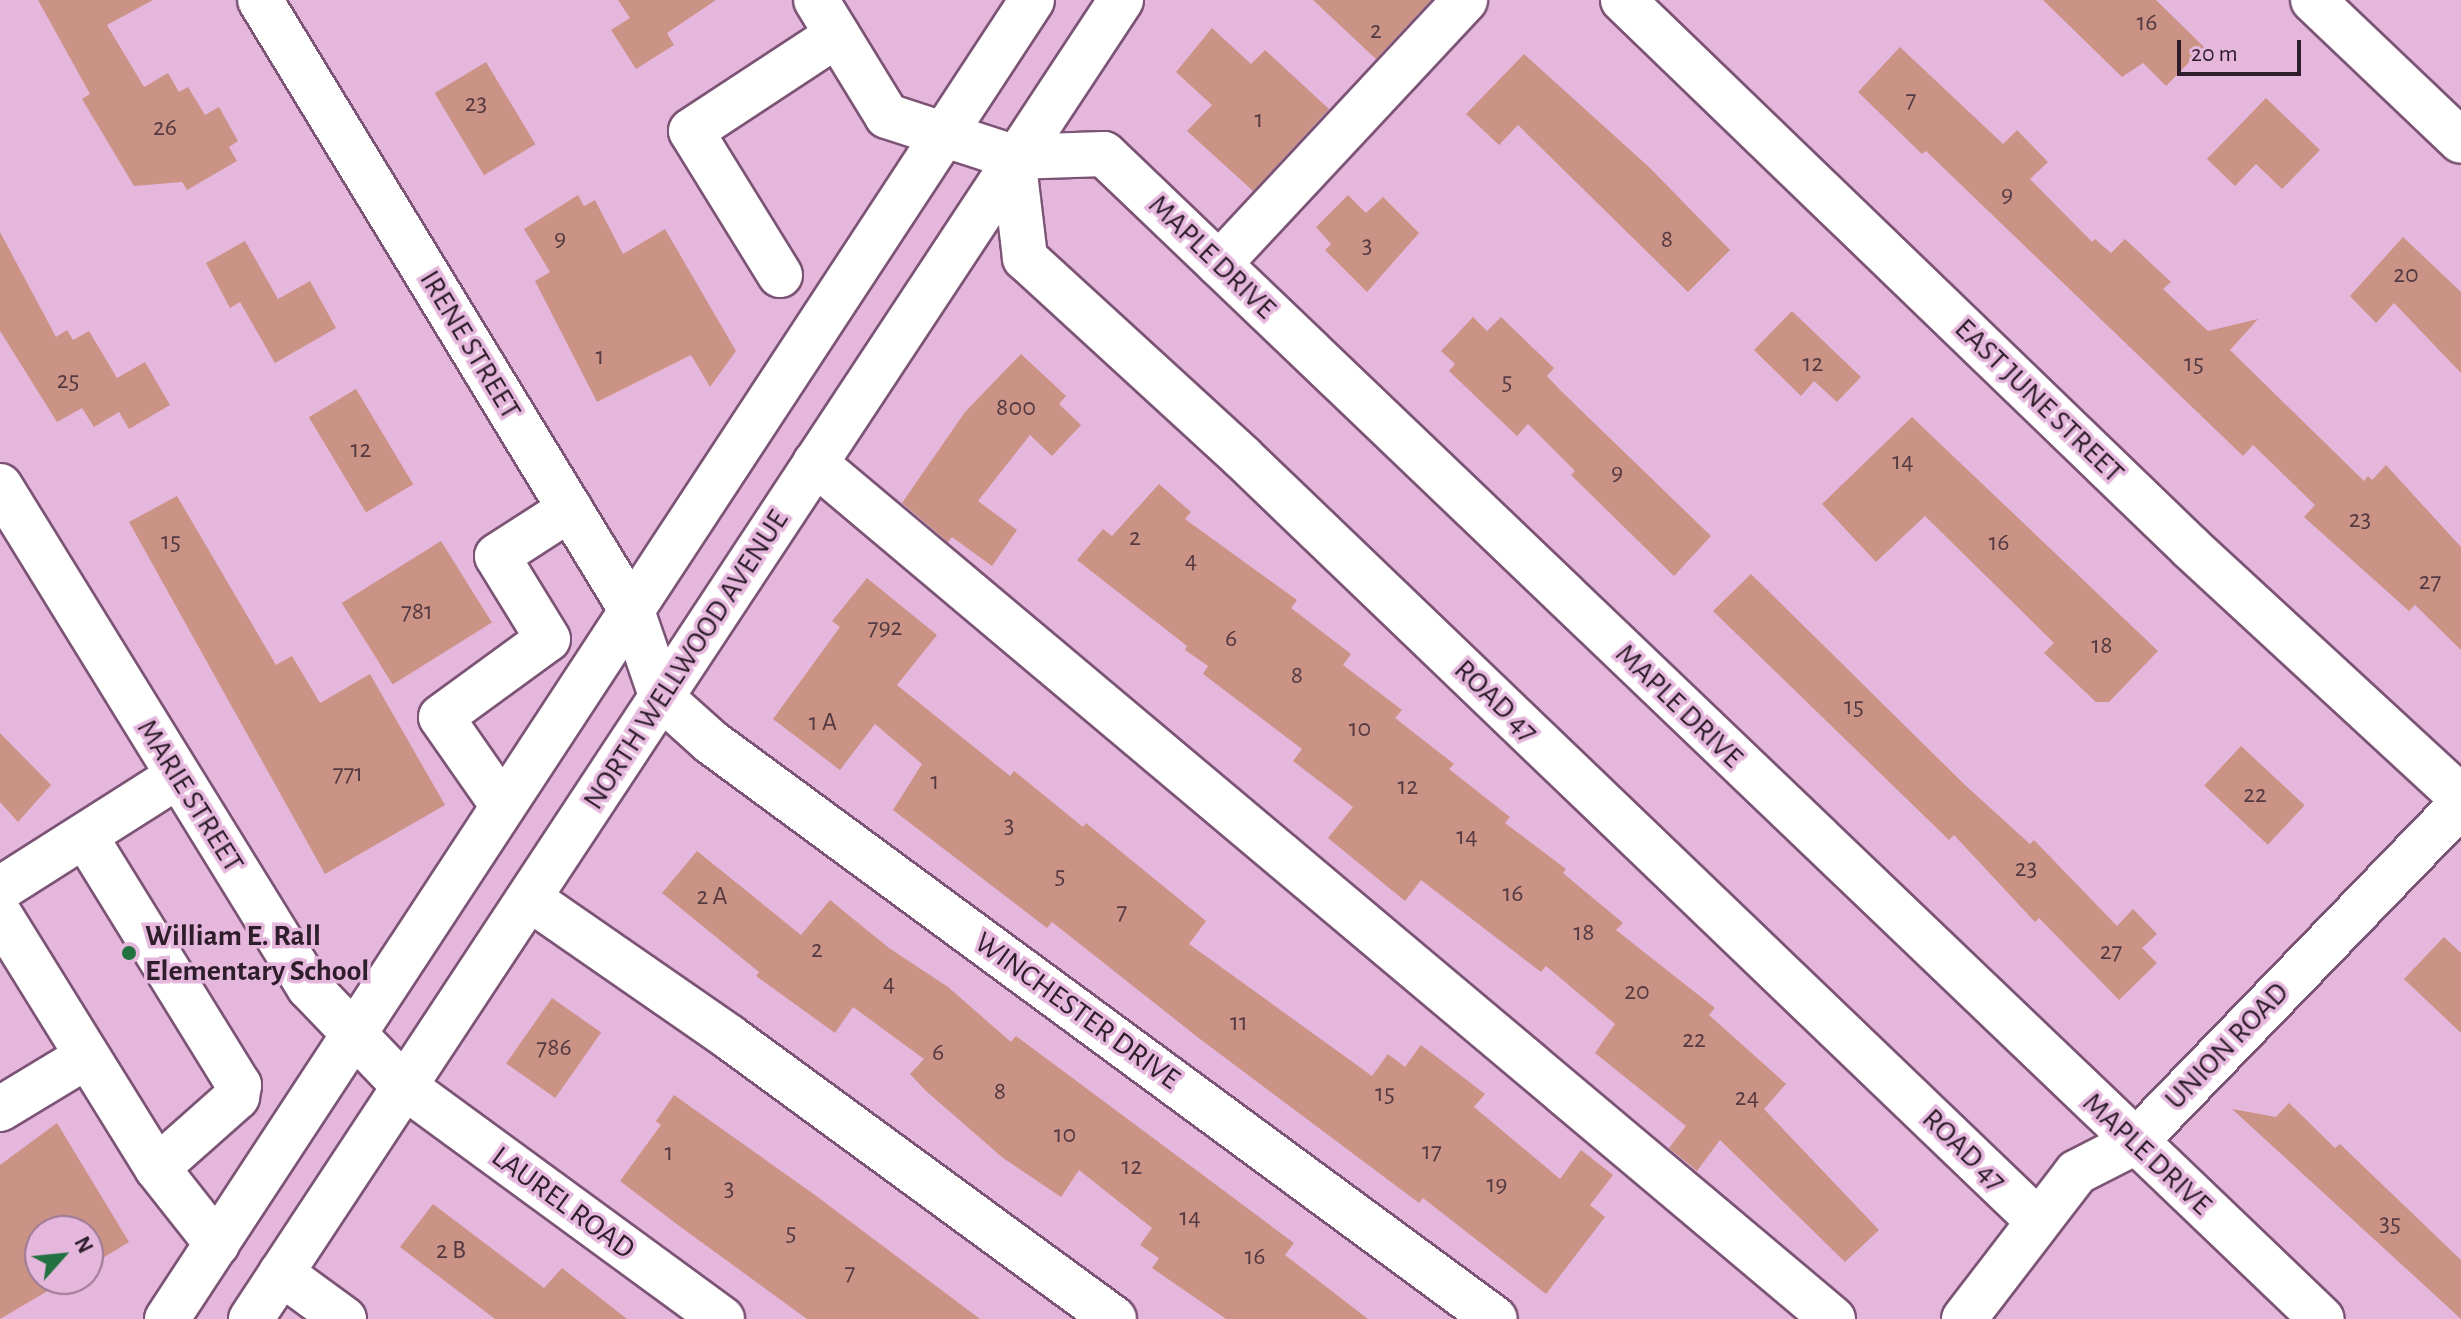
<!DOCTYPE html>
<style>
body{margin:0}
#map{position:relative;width:2461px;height:1319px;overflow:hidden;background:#e5b7dc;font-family:"Alegreya Sans",sans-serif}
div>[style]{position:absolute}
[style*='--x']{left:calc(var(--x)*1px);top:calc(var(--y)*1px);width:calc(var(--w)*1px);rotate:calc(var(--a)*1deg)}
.building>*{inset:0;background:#cb9386;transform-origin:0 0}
.roads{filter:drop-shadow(2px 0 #7c5475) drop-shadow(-2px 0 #7c5475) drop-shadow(0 2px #7c5475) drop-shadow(0 -2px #7c5475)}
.minor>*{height:44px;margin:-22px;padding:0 22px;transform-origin:22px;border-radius:22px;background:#fff}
.major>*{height:44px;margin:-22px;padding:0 22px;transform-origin:22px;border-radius:22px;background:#fff}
.dots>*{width:22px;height:22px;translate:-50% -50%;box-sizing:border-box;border:4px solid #e5b7dc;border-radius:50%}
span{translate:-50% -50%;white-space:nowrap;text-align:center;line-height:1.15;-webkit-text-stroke:7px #e5b7dc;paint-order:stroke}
.number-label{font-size:26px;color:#553a42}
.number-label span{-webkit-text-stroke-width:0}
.street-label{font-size:30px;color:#2e1d2b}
.poi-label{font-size:30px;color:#2e1d2b;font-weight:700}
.left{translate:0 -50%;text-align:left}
.north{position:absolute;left:24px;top:1215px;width:80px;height:80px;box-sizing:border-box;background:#e5b7dc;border:2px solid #9c7995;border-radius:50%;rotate:63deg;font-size:22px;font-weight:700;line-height:32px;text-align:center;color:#2e1d2b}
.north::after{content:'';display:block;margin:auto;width:28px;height:36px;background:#217141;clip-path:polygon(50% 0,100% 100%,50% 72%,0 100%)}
.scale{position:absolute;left:2177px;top:40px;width:124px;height:36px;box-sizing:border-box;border:4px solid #2e1d2b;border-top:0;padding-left:10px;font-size:24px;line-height:28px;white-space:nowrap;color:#2e1d2b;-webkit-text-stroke:6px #e5b7dc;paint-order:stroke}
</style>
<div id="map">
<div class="building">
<div style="clip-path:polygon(38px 0,153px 0,107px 25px,144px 87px,168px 73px,179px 92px,188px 87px,205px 115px,219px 107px,238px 141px,229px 147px,237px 161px,187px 190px,182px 182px,134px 186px,82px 99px,90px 94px)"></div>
<div style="clip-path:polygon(618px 0,716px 0,667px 33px,674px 45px,636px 69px,611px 30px,630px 18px)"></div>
<div style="clip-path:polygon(1313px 0,1431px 0,1376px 59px)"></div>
<div style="clip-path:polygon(2043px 0,2156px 0,2204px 47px,2166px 86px,2143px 63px,2122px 77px)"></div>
<div style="clip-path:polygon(1212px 28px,1251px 64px,1265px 50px,1329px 109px,1253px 191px,1187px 131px,1212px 105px,1176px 72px)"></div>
<div style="clip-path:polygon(1900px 47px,2003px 144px,2017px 130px,2048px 162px,2030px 179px,2092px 242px,2095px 239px,2111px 253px,2125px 239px,2171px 282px,2163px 289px,2208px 331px,2258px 319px,2230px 350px,2364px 481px,2368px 476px,2372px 480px,2386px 465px,2461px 547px,2461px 650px,2415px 605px,2409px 611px,2304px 517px,2315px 505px,2253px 445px,2243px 456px,1926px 151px,1922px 154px,1858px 92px)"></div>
<div style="clip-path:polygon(1524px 54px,1650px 168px,1730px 250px,1688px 292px,1518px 125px,1499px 145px,1466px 114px)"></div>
<div style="left:486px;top:62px;width:96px;height:60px;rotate:59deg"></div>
<div style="clip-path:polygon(2266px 98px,2320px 150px,2282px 189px,2256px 164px,2235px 186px,2207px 159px)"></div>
<div style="clip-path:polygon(578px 195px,584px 206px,595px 200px,623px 254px,665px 229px,736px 351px,710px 387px,691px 355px,597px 402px,535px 281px,550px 272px,524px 229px)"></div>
<div style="clip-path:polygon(1348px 195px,1366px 213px,1383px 197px,1419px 233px,1367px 292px,1325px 250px,1331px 244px,1316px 227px)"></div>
<div style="clip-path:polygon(0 232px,56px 337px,67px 330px,73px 340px,89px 331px,117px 378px,145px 362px,170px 405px,129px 429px,119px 412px,94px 427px,82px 408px,57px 422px,0 331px)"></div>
<div style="clip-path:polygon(2403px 237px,2461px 292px,2461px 373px,2394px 303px,2376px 323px,2350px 296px)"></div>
<div style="clip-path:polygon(245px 241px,278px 299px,310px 281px,336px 328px,275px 363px,240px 302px,230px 308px,206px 263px)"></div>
<div style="clip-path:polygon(1792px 311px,1861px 377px,1837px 402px,1814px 381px,1801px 396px,1754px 350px)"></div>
<div style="clip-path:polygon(1473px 317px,1487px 331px,1501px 317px,1554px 368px,1547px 376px,1560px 390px,1711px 536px,1674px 576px,1571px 475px,1575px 471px,1528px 424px,1517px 436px,1449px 371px,1455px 364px,1441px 351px)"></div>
<div style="clip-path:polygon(1021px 354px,1066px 396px,1059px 404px,1081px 425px,1052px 456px,1030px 435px,978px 501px,1017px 530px,992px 566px,952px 537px,948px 542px,902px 503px,965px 412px)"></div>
<div style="left:356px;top:389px;width:111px;height:55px;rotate:59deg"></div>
<div style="clip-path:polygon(1912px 417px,2158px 651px,2109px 702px,2096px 702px,2044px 653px,2054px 643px,1925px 516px,1876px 562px,1822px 504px)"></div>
<div style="clip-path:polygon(1159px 484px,1191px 512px,1185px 519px,1297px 600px,1291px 608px,1351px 654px,1343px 665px,1402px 710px,1395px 718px,1454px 764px,1449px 769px,1510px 817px,1505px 823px,1566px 869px,1563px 873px,1623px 923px,1616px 930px,1715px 1008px,1709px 1015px,1786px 1084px,1764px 1109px,1879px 1230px,1845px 1262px,1720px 1140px,1697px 1171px,1669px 1148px,1686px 1126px,1595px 1053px,1615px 1024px,1546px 966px,1541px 972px,1421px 880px,1405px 901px,1328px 838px,1353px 807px,1293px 761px,1302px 749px,1203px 674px,1208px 666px,1185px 650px,1187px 646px,1077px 560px,1103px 529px,1112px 536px)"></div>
<div style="clip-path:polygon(177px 496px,276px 665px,292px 656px,320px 703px,370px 674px,445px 805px,325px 874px,129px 522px)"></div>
<div style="left:441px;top:541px;width:96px;height:117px;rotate:58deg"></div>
<div style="clip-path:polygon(1751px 574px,1965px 785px,2030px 844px,2034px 840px,2117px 926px,2133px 909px,2157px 934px,2142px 948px,2157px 963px,2119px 1000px,2039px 918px,2035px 922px,1954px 835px,1949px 840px,1713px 611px)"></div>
<div style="clip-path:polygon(867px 578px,937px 635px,897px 685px,1010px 776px,1014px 771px,1083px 827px,1086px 823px,1206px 921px,1189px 944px,1372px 1076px,1388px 1054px,1405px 1067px,1421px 1045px,1485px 1094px,1474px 1107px,1560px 1179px,1581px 1150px,1613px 1175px,1590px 1205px,1605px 1217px,1546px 1294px,1423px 1198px,1419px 1203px,1200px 1039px,1052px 922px,1047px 928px,893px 810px,922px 764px,875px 724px,840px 770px,773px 719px,840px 627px,832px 621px)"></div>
<div style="clip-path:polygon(0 733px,51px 785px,18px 822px,0 802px)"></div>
<div style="left:2241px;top:746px;width:87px;height:54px;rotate:43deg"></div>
<div style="clip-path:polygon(697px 851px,801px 935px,830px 900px,889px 948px,948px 987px,1011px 1042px,1016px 1036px,1294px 1243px,1285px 1255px,1368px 1319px,1226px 1319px,1152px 1268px,1159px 1258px,1140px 1245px,1152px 1228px,1079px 1170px,1061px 1197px,1003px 1158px,926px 1091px,910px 1074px,924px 1059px,853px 1007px,835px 1033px,756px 976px,759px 972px,662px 893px)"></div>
<div style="clip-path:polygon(2444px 937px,2461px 953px,2461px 1033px,2404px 979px)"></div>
<div style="left:552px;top:998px;width:60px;height:80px;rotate:35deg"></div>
<div style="clip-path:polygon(674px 1095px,815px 1195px,980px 1319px,807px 1319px,682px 1228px,620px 1181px,661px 1125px,656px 1121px)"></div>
<div style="clip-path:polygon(2289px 1103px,2335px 1148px,2340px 1144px,2461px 1260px,2461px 1319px,2232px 1109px,2276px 1117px)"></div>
<div style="clip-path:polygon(57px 1123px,129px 1242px,88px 1267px,88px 1231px,40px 1231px,40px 1279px,68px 1279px,0 1319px,0 1165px)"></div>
<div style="clip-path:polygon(433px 1204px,544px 1288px,562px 1268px,627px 1319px,495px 1319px,400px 1247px)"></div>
</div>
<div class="roads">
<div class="minor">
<div style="--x:260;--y:0;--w:715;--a:58.67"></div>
<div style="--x:632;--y:611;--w:92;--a:71"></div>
<div style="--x:662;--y:698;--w:66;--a:41.9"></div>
<div style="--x:711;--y:742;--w:973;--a:36.35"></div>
<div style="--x:816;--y:0;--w:136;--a:58.5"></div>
<div style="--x:887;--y:116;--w:133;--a:18"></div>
<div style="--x:1013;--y:157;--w:91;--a:-1.9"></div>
<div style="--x:1104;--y:154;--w:1685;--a:43.73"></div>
<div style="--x:1623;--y:0;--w:789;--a:43.97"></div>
<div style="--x:2191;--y:548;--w:367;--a:42.7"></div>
<div style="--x:2313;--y:0;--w:204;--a:43.6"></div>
<div style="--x:1013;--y:157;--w:102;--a:83.2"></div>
<div style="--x:1025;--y:258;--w:294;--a:42.5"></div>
<div style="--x:1242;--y:457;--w:1100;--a:43.82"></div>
<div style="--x:1219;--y:264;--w:361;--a:-47"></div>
<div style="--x:780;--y:275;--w:169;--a:-121.7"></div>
<div style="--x:691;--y:131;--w:175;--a:-33.3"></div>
<div style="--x:815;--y:463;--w:1330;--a:40.06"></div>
<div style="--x:0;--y:486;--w:589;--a:58.34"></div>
<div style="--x:309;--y:987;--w:139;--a:46.2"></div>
<div style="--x:405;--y:1087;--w:393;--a:36.2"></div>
<div style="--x:503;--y:806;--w:108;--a:-124.9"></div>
<div style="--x:441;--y:717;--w:132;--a:-36.1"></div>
<div style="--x:548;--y:639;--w:97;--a:-121.6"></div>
<div style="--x:497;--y:556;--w:87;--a:-32.8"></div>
<div style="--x:85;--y:836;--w:293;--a:58.3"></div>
<div style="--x:239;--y:1085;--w:12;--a:99"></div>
<div style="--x:237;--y:1097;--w:107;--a:138.4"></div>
<div style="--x:0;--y:889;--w:211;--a:-32.4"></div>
<div style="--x:530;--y:899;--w:242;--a:34.7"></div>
<div style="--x:729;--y:1037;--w:477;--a:36.2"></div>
<div style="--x:0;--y:915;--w:298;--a:58.2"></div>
<div style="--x:157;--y:1168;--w:97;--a:51.7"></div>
<div style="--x:0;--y:1109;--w:100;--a:-31.2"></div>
<div style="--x:281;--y:1273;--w:78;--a:36.1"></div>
<div style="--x:1964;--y:1319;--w:185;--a:-52.5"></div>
<div style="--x:2077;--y:1172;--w:64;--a:-27"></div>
<div style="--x:2134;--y:1143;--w:471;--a:-46"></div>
</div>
<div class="major">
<div style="--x:167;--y:1319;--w:1577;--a:-56.74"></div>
<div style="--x:251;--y:1319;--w:1580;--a:-56.59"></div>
</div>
</div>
<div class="dots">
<div style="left:129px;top:953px;background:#217141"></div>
</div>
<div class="number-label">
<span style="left:2147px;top:23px">16</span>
<span style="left:1376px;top:31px">2</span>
<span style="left:1911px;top:100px">7</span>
<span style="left:476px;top:104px">23</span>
<span style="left:1259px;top:120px">1</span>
<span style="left:165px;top:128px">26</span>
<span style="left:2007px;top:195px">9</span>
<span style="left:560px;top:239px">9</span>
<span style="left:1667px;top:240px">8</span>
<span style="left:1367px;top:246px">3</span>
<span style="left:2406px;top:275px">20</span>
<span style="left:600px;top:357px">1</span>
<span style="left:1813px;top:364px">12</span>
<span style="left:2194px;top:364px">15</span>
<span style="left:68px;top:381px">25</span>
<span style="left:1507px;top:382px">5</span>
<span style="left:1016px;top:408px">800</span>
<span style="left:361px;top:450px">12</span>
<span style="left:1903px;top:462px">14</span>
<span style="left:1617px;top:473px">9</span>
<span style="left:2360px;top:520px">23</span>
<span style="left:1135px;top:538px">2</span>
<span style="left:171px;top:542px">15</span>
<span style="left:1999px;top:543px">16</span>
<span style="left:1191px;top:561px">4</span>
<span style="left:2430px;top:582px">27</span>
<span style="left:417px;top:612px">781</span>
<span style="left:885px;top:628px">792</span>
<span style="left:1231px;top:639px">6</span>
<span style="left:2102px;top:646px">18</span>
<span style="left:1297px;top:676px">8</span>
<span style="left:1854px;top:707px">15</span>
<span style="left:823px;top:723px">1 A</span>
<span style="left:1360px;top:729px">10</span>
<span style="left:348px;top:774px">771</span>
<span style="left:935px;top:782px">1</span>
<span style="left:1408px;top:787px">12</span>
<span style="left:2255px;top:795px">22</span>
<span style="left:1009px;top:826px">3</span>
<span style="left:1467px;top:837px">14</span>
<span style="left:2026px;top:869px">23</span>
<span style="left:1060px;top:876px">5</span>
<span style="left:1513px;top:894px">16</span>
<span style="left:712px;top:897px">2 A</span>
<span style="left:1122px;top:912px">7</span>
<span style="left:1584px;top:933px">18</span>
<span style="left:817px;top:950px">2</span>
<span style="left:2111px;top:952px">27</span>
<span style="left:889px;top:984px">4</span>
<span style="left:1637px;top:992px">20</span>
<span style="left:1239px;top:1023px">11</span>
<span style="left:1694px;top:1040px">22</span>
<span style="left:554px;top:1048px">786</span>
<span style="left:938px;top:1053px">6</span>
<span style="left:1000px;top:1092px">8</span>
<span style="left:1385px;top:1094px">15</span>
<span style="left:1747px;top:1098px">24</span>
<span style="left:1065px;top:1135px">10</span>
<span style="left:1432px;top:1152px">17</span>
<span style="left:669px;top:1153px">1</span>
<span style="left:1132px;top:1167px">12</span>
<span style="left:1497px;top:1185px">19</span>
<span style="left:729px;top:1189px">3</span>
<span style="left:1190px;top:1218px">14</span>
<span style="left:2390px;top:1224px">35</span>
<span style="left:791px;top:1233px">5</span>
<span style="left:451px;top:1251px">2 B</span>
<span style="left:1255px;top:1257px">16</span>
<span style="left:850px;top:1273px">7</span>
</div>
<div class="street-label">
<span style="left:1212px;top:257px;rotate:44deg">MAPLE DRIVE</span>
<span style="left:470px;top:345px;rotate:59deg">IRENE STREET</span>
<span style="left:2039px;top:401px;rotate:44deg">EAST JUNE STREET</span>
<span style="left:686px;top:660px;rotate:-57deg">NORTH WELLWOOD AVENUE</span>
<span style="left:1496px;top:701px;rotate:44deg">ROAD 47</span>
<span style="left:1679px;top:706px;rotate:44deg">MAPLE DRIVE</span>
<span style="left:190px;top:796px;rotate:58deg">MARIE STREET</span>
<span style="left:1077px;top:1011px;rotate:36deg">WINCHESTER DRIVE</span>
<span style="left:2227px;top:1046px;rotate:-46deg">UNION ROAD</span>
<span style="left:1964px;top:1150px;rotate:44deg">ROAD 47</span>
<span style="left:2147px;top:1154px;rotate:43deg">MAPLE DRIVE</span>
<span style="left:563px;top:1203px;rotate:36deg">LAUREL ROAD</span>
</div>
<div class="poi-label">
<span class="left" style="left:145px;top:953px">William E. Rall<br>Elementary School</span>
</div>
<div class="north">N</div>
<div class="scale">20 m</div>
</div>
